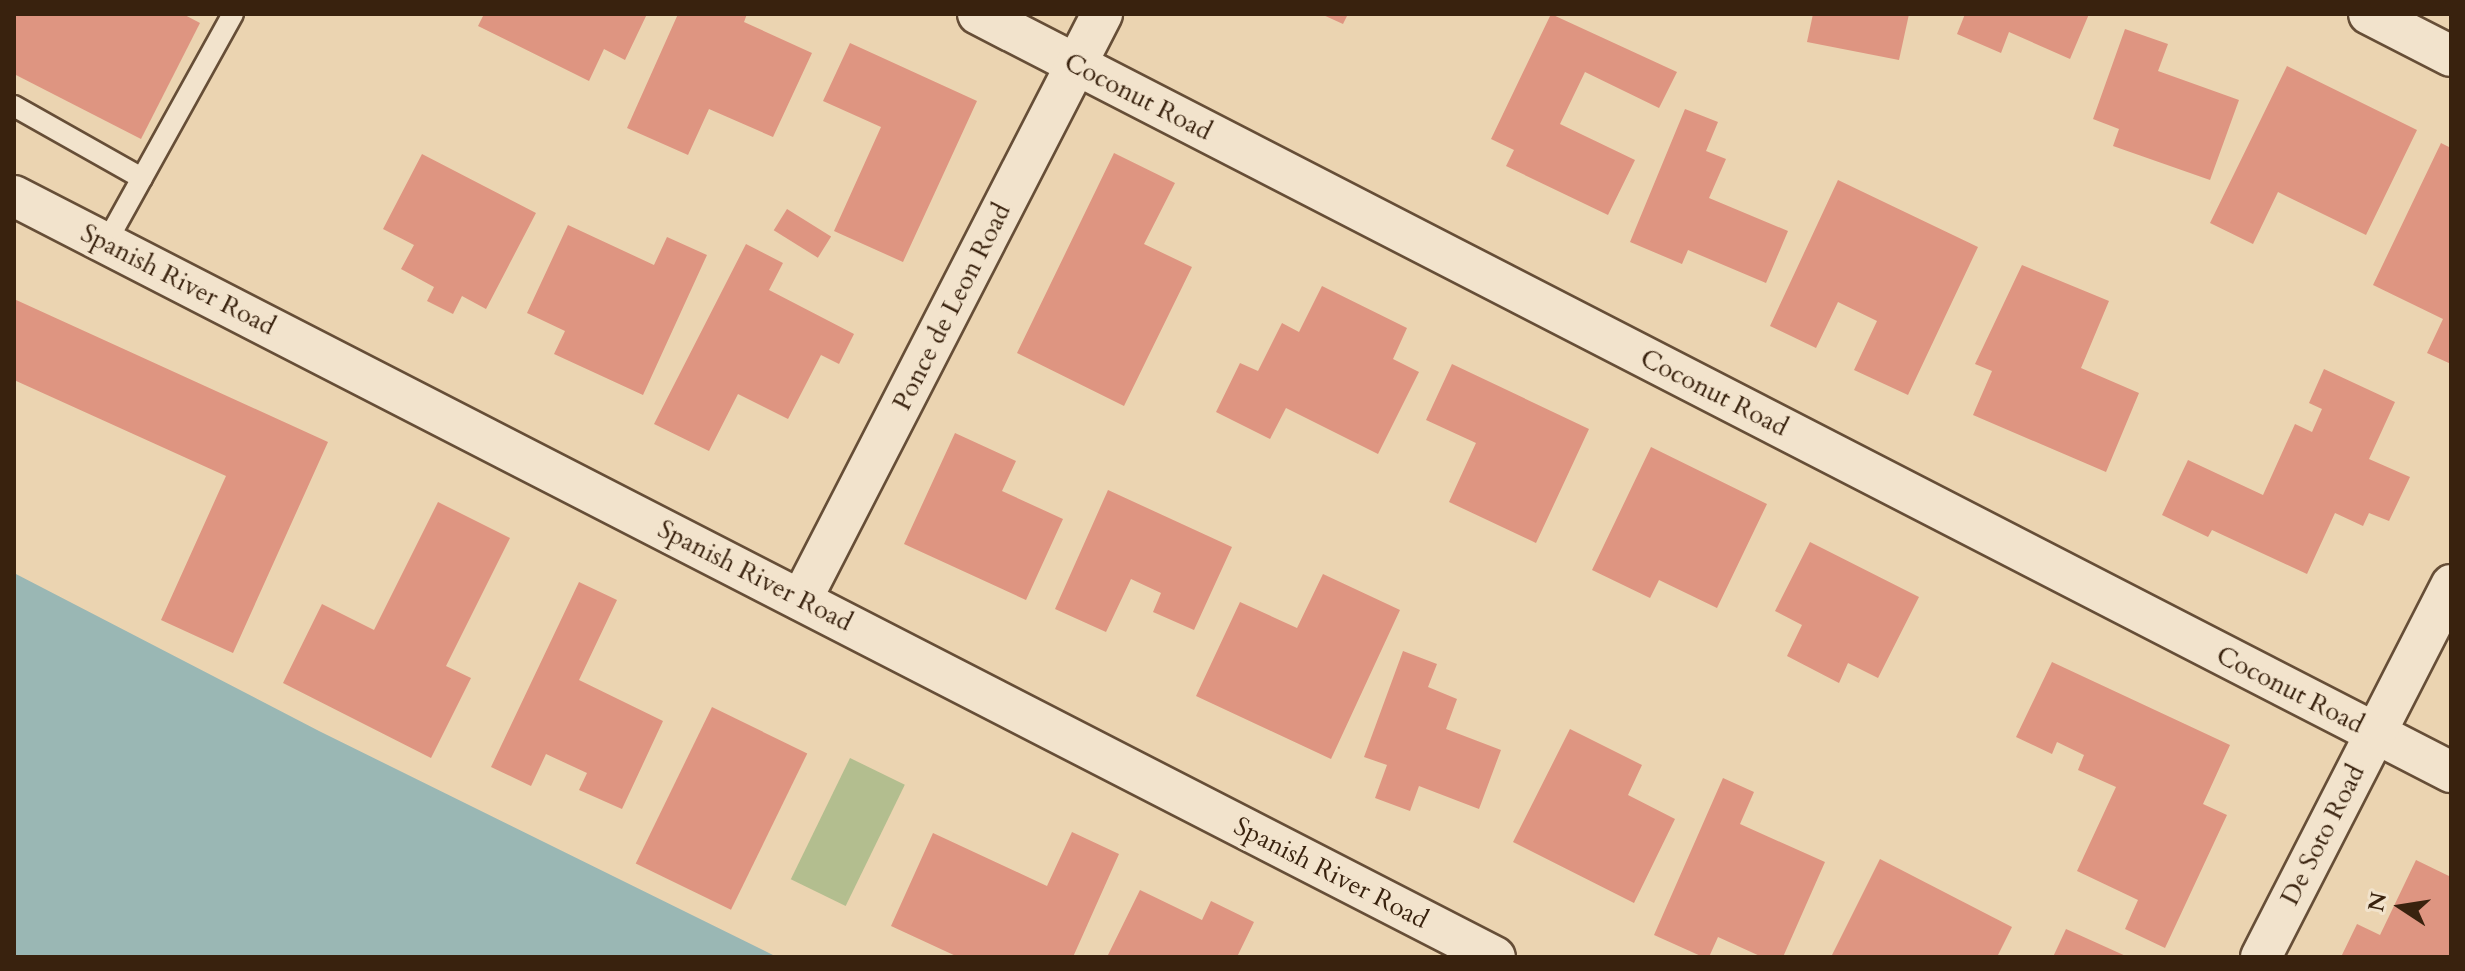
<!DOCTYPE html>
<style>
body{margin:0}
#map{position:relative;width:2465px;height:971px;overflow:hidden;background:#ebd4b1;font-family:Cardo,serif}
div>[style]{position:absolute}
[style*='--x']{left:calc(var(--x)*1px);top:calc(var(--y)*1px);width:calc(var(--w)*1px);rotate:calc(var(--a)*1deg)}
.green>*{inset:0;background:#b3be8f;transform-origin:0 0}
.water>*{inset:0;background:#9ab7b4}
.building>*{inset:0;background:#de9581;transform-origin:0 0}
.roads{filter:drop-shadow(2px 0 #664e37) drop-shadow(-2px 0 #664e37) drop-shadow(0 2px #664e37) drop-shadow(0 -2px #664e37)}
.service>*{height:20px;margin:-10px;padding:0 10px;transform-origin:10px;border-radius:10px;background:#f2e3cc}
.minor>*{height:40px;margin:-20px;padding:0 20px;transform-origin:20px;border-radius:20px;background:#f2e3cc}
span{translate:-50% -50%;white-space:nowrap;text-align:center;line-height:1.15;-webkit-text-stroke:7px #f2e3cc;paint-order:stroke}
.street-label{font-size:26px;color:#39220e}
.frame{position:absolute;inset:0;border:16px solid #39220e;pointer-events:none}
.north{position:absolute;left:2361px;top:867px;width:80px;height:80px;-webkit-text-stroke:6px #f2e3cc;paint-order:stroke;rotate:282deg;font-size:22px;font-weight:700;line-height:32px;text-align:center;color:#39220e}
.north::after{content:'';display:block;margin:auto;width:28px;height:36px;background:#39220e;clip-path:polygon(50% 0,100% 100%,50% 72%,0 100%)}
</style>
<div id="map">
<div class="green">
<div style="left:850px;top:758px;width:61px;height:135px;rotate:26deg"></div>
</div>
<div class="water">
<div style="clip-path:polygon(14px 573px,319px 731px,777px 957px,14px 957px)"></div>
</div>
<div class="building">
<div style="clip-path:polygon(14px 14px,183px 14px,200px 23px,141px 139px,14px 74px)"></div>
<div style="clip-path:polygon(484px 14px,647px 14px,625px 60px,604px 49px,589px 81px,478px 26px)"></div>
<div style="clip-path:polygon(678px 14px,747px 14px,744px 22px,812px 53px,773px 137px,709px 109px,688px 155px,627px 128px)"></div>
<div style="clip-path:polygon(1321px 14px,1348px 14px,1343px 24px)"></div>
<div style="clip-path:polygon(1551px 14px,1677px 72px,1659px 108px,1585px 72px,1560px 124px,1635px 160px,1608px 215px,1506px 166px,1514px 150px,1491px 139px)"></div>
<div style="clip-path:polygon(1813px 14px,1909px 14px,1899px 60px,1807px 42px)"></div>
<div style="clip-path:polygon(1965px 14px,2089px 14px,2070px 59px,2009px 32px,2001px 53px,1957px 34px)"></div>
<div style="clip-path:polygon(2125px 29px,2168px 44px,2158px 71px,2239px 100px,2210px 180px,2113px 146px,2119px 129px,2093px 119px)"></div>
<div style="clip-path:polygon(850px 43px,977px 101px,903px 262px,834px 231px,881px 127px,823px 101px)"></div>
<div style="clip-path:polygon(2287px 66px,2417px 130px,2366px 235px,2278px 192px,2253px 244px,2210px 223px)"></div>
<div style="clip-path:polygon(1685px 109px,1718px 122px,1706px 151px,1726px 159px,1709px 198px,1788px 231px,1766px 283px,1688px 250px,1682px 264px,1630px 242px)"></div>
<div style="clip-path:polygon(2441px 143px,2451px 148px,2451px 364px,2427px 353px,2443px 319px,2373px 285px)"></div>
<div style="clip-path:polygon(1114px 153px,1175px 183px,1144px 244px,1192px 267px,1124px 406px,1017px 353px)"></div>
<div style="clip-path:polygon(422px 154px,536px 213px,486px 309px,462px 296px,453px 314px,427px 301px,434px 287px,401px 269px,414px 245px,383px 229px)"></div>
<div style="clip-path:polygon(1838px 180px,1978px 247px,1908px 395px,1854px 370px,1877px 321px,1838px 302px,1816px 348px,1770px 326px)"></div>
<div style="left:787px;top:209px;width:52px;height:25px;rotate:32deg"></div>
<div style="clip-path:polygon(568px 225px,654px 265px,667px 237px,707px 255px,643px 395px,554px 354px,565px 331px,527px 313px)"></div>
<div style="clip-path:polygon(746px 244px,783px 263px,769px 290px,854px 334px,839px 364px,821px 355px,788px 419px,738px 394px,709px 451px,654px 424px)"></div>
<div style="clip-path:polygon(2022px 265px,2109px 301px,2081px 368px,2139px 393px,2106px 472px,1973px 415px,1992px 371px,1975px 364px)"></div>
<div style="clip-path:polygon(1322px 286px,1407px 328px,1393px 359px,1419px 372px,1378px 454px,1286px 408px,1270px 439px,1216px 412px,1240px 363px,1258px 371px,1282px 323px,1299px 332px)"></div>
<div style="clip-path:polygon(14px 299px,328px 442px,233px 653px,161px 620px,226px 476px,14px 380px)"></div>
<div style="clip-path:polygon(1452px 364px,1589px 429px,1536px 543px,1449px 502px,1476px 443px,1426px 420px)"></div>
<div style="clip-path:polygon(2324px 369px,2395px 402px,2369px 459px,2410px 477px,2389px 521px,2369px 513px,2363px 526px,2335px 513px,2307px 574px,2212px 530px,2208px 537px,2162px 515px,2188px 460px,2263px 495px,2295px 424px,2312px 432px,2322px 409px,2309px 403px)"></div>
<div style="clip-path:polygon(955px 433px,1016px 461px,1002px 491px,1063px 519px,1026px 600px,904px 544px)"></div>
<div style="clip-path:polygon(1651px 447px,1767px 504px,1717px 608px,1659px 580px,1650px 598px,1592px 570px)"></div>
<div style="clip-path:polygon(1108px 490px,1232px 547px,1194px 630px,1153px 612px,1161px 593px,1131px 579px,1106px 632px,1055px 609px)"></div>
<div style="clip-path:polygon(438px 502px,510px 538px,446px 666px,471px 678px,431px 758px,283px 683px,322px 604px,374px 630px)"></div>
<div style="clip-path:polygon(1810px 542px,1919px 597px,1878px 678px,1848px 663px,1839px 683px,1787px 656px,1802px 625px,1775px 611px)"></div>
<div style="clip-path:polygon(1323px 574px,1400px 610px,1331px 759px,1196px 696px,1240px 602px,1297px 628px)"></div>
<div style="clip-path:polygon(579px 582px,617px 600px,579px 680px,663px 721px,622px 809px,579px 790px,587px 773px,546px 754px,531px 786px,491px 767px)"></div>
<div style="clip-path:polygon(1403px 651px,1437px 664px,1428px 687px,1457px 699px,1446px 729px,1501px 750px,1479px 809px,1419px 786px,1410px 811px,1375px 798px,1387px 765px,1364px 757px)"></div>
<div style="clip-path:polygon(2052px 662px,2230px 745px,2203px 804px,2227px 815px,2165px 948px,2125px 929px,2138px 900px,2077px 871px,2116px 787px,2078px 770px,2084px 755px,2057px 742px,2052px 754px,2016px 737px)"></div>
<div style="left:712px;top:707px;width:106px;height:174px;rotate:26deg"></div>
<div style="clip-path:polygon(1570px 729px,1642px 765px,1628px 795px,1675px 819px,1634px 903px,1513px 842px)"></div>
<div style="clip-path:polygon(1723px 778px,1754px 792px,1740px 824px,1825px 862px,1783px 957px,1762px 957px,1718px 937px,1709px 957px,1703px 957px,1654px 935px)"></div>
<div style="clip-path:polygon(1072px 832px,1119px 854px,1073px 957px,958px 957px,891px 926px,933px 833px,1047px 886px)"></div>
<div style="clip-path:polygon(1880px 859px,2012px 927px,1997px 957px,1831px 957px)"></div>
<div style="clip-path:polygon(2416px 860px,2451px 877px,2451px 957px,2341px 957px,2357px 924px,2380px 935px)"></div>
<div style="clip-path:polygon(1140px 890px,1202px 920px,1211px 901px,1254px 922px,1237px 957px,1107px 957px)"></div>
<div style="clip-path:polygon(2066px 929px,2128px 957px,2053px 957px)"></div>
</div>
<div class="roads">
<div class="service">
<div style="--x:14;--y:106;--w:147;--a:29.4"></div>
<div style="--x:106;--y:243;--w:262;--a:-61"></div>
</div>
<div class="minor">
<div style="--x:978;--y:14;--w:1657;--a:27.23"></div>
<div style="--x:2369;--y:14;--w:92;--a:27.1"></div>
<div style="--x:14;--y:196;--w:1665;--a:27.2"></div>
<div style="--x:801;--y:600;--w:659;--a:-62.81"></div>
<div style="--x:2261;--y:957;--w:418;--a:-62.9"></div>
</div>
</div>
<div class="street-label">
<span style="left:1138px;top:97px;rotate:27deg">Coconut Road</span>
<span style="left:178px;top:280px;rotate:27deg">Spanish River Road</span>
<span style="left:952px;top:307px;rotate:-63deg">Ponce de Leon Road</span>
<span style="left:1714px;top:393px;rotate:27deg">Coconut Road</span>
<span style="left:755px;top:576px;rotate:27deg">Spanish River Road</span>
<span style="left:2290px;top:690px;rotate:27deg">Coconut Road</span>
<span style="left:2323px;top:835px;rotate:-63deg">De Soto Road</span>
<span style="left:1331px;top:873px;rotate:27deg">Spanish River Road</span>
</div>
<div class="frame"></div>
<div class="north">N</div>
</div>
